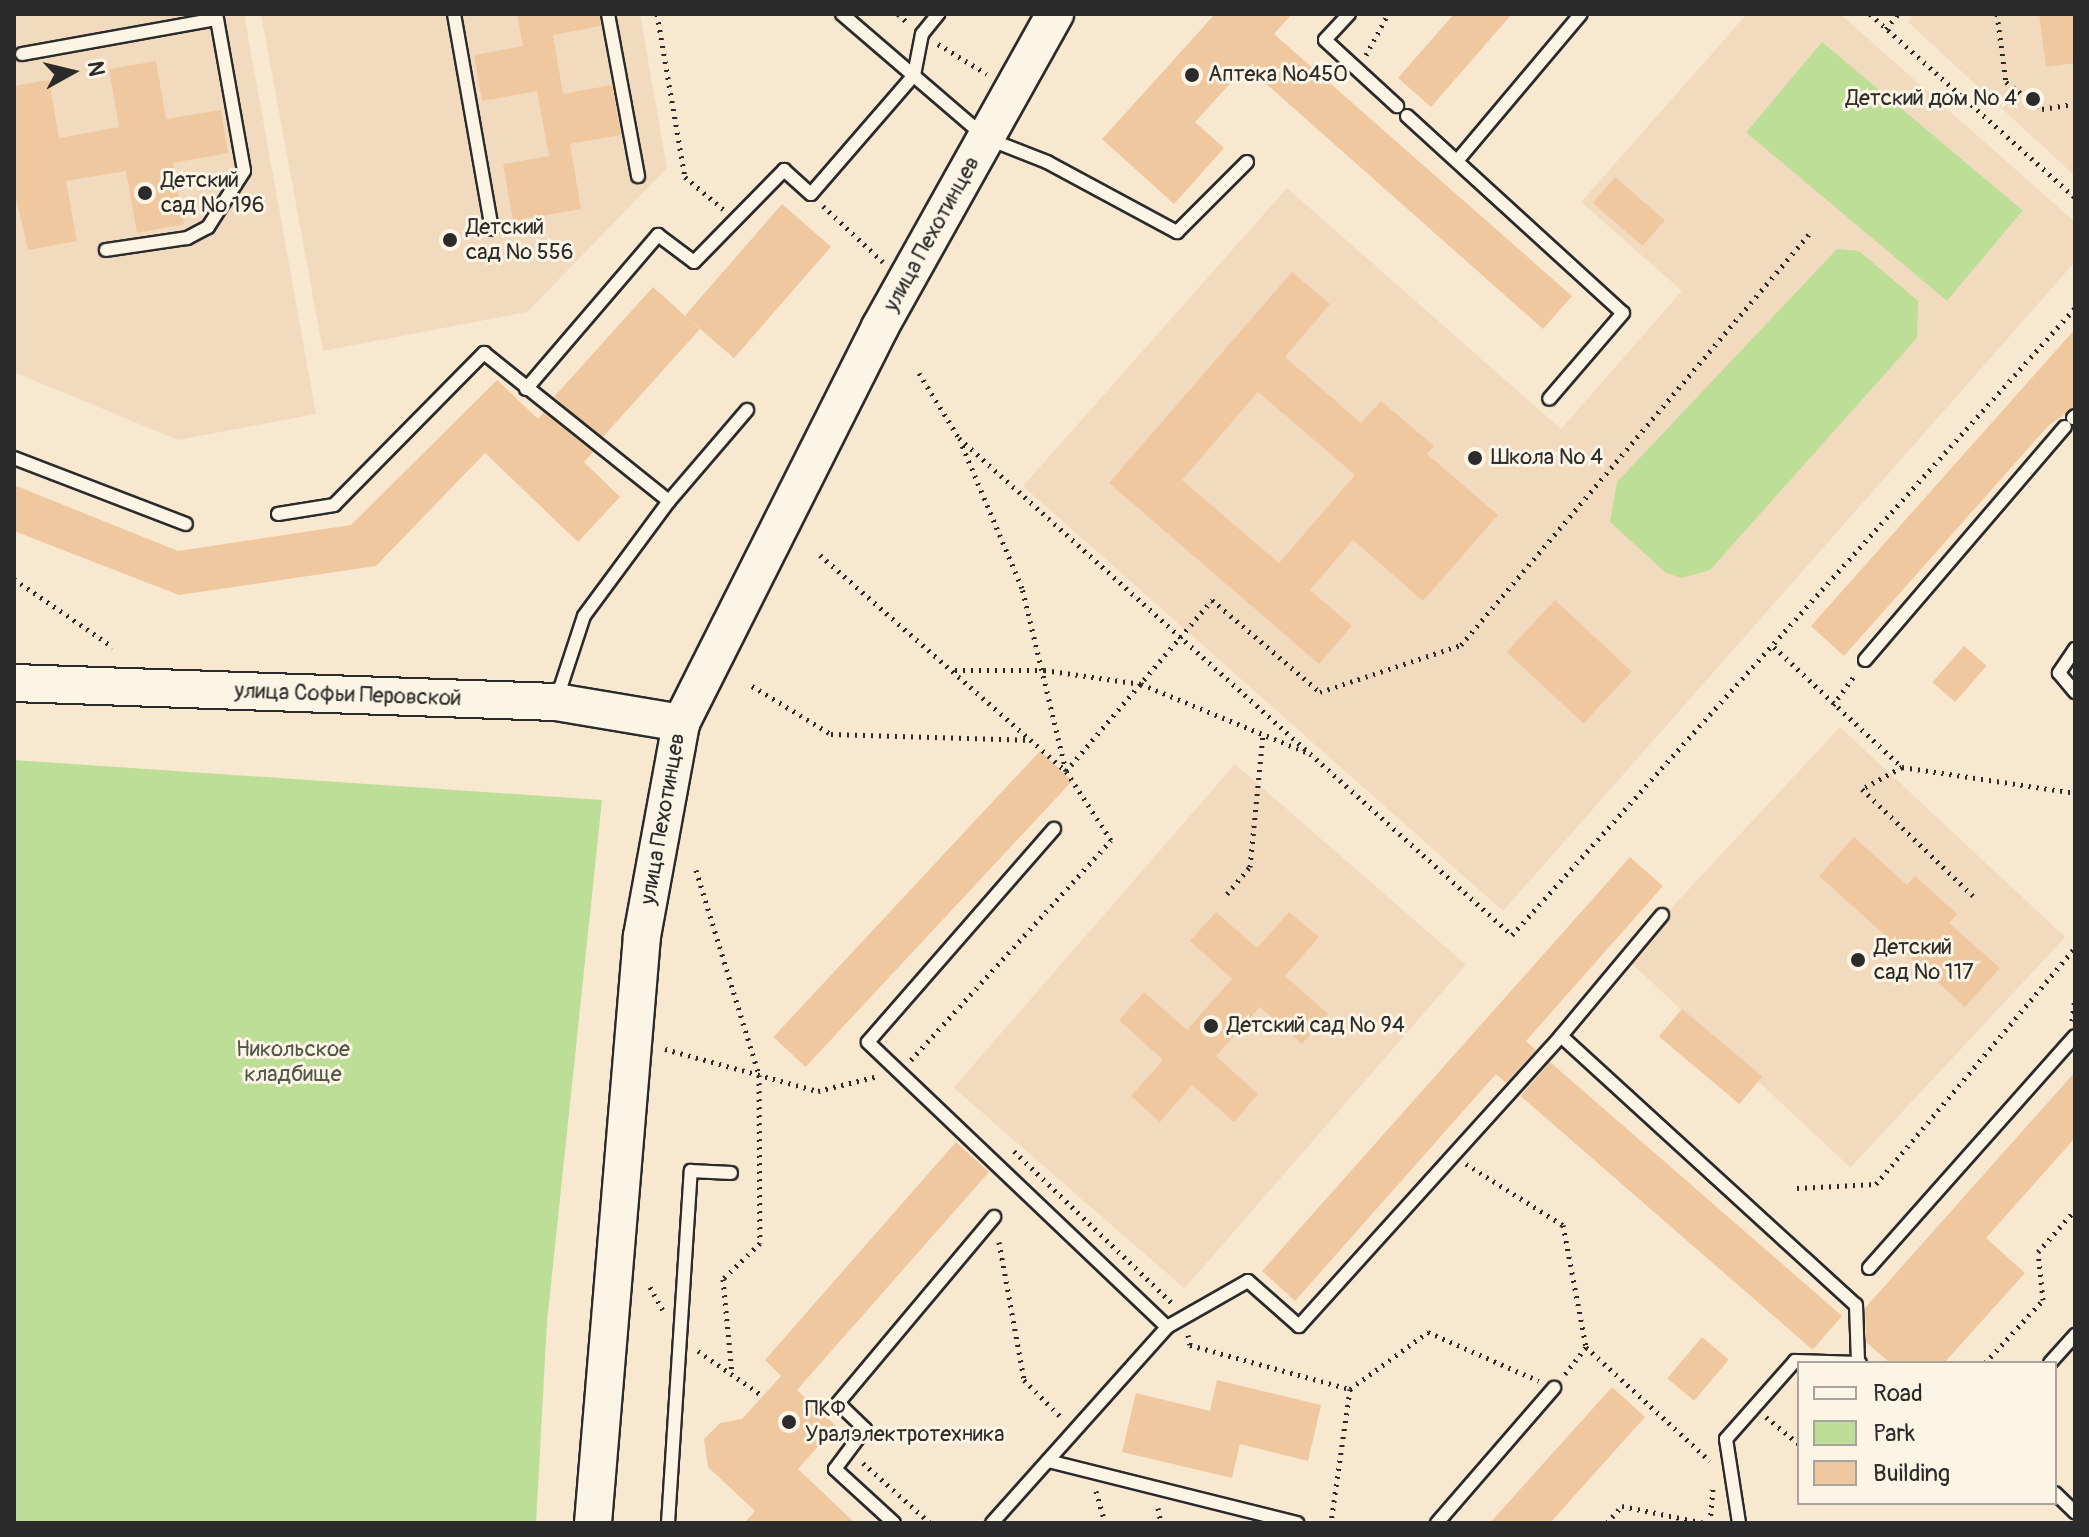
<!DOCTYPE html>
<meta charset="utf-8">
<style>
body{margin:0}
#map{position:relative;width:2089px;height:1537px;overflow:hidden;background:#f8e8d0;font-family:Pangolin,sans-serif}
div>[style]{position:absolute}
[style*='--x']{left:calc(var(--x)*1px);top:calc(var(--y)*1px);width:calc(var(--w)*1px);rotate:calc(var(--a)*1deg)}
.built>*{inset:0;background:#f2dabf;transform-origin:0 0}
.green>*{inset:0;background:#bcde97;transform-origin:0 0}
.building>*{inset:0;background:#f0c8a0;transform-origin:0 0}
.path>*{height:5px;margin-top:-2.5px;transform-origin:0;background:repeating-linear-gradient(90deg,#2b2b2b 0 2px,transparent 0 8px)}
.roads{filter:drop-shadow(2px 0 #2b2b2b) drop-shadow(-2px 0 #2b2b2b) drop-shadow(0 2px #2b2b2b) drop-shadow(0 -2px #2b2b2b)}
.lane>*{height:12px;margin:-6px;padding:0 6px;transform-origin:6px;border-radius:6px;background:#fcf5e5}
.secondary>*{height:36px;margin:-18px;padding:0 18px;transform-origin:18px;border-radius:18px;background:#fcf5e5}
.dots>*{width:22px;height:22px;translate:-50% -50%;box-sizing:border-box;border:4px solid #fcf5e5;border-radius:50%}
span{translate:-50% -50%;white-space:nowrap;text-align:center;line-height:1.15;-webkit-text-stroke:6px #fcf5e5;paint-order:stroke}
.poi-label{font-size:22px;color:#2b2b2b}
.left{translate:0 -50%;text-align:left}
.right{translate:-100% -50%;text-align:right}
.street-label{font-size:22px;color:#2b2b2b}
.park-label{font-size:22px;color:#4f5846}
.frame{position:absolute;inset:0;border:16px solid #2b2b2b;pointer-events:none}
.legend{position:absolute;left:1797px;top:1361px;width:260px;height:144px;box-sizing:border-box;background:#fcf5e5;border:2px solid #a8a49b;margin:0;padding:10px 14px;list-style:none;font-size:24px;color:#2b2b2b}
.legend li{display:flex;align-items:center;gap:16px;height:40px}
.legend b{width:40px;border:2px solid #a8a49b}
.north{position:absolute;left:32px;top:32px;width:80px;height:80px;-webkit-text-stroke:6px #fcf5e5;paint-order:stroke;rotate:82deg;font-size:22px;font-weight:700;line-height:32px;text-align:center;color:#2b2b2b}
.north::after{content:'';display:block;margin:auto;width:28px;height:36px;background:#2b2b2b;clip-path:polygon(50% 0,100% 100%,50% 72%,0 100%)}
</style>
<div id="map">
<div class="built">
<div style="clip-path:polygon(14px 14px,244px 14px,316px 414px,178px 440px,14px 372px)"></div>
<div style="clip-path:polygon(261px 14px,640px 14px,667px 168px,527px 312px,323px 351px)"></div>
<div style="clip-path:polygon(1747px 14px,1840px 14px,2075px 222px,2075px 262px,1503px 911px,1023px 486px,1287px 188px,1561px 429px,1682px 291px,1581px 202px)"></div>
<div style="clip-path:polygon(1914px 14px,2075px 14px,2075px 176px,1908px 22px)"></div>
<div style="left:1840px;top:727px;width:308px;height:315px;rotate:43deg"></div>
<div style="left:1235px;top:764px;width:306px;height:429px;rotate:41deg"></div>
</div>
<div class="green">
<div style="left:1822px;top:42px;width:262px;height:118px;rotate:40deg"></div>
<div style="clip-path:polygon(1837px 249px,1859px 251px,1918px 301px,1917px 338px,1710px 570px,1682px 578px,1666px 573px,1610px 522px,1617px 482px)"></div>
<div style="clip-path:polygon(14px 760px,602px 800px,547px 1322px,536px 1523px,14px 1523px)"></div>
</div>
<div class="building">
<div style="clip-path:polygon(517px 14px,599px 14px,601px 26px,553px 35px,563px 94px,612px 85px,621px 135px,570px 144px,581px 209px,513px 221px,503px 164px,549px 156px,537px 91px,482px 101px,474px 55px,523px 46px)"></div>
<div style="clip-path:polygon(1215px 14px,1292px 14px,1274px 34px,1572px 296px,1543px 329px,1246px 66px,1195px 122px,1224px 148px,1174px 204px,1102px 139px)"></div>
<div style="clip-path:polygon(1454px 14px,1512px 14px,1431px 107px,1398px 78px)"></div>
<div style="clip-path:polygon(2039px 14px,2075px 14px,2075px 63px,2046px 67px)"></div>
<div style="clip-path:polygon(156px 61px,166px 119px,221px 110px,228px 153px,173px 163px,184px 224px,137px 233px,126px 171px,66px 181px,77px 241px,28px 250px,14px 190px,14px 86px,49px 80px,59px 138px,119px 127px,109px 69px)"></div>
<div style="left:1615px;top:177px;width:66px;height:34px;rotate:41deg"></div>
<div style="left:782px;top:204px;width:65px;height:148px;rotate:41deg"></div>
<div style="clip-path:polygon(evenodd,1292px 272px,1330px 304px,1285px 357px,1361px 423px,1381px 401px,1434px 446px,1427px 454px,1498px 515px,1423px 601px,1353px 540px,1310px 590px,1352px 626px,1319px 664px,1109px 483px,1292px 272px,1258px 392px,1355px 475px,1279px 563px,1182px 480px,1258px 392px)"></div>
<div style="left:653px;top:287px;width:63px;height:148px;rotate:42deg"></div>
<div style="clip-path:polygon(2075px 329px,2075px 407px,2048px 426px,1844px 656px,1811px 626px)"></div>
<div style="clip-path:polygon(497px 380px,538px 419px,544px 412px,593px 452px,584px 462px,620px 497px,578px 542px,485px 453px,376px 566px,179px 595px,14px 531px,14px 485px,178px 551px,351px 525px)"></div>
<div style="left:1555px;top:600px;width:105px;height:71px;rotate:43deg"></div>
<div style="left:1964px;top:646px;width:30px;height:48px;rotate:41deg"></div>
<div style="left:1040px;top:751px;width:44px;height:391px;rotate:43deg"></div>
<div style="clip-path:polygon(1854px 837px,1907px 885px,1915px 876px,1957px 914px,1949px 923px,2000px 968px,1965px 1007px,1819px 876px)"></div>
<div style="clip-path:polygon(1630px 857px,1663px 886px,1526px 1041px,1536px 1050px,1506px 1083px,1496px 1074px,1295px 1301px,1262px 1271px)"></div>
<div style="clip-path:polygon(1216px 912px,1257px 948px,1289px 912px,1319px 937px,1285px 976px,1328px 1014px,1302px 1044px,1260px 1007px,1216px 1056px,1258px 1094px,1234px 1122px,1192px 1085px,1160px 1122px,1131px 1096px,1163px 1060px,1119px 1020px,1144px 992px,1187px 1030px,1232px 979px,1190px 941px)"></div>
<div style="left:1682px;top:1009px;width:105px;height:36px;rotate:40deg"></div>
<div style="left:1550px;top:1062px;width:387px;height:45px;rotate:41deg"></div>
<div style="clip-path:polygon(2075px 1072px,2075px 1138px,1986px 1238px,2025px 1273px,1944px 1363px,1890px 1363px,1866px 1342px,1865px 1308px)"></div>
<div style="clip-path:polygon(956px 1142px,989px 1172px,797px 1390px,836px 1426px,798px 1469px,855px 1523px,744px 1523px,755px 1511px,708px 1467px,704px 1439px,720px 1423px,742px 1419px,781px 1376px,765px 1360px)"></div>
<div style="left:1702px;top:1337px;width:35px;height:54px;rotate:40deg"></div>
<div style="clip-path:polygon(1217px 1380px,1321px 1405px,1308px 1461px,1240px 1444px,1232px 1478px,1122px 1452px,1136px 1393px,1210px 1411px)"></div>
<div style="clip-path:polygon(1612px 1387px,1645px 1417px,1550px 1523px,1490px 1523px)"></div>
</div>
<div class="path">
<div style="--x:657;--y:14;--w:165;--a:80.3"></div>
<div style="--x:685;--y:177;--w:50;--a:40.1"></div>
<div style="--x:898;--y:14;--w:12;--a:42"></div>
<div style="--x:1870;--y:14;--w:275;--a:41.8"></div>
<div style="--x:1997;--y:14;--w:69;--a:82.5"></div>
<div style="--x:2006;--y:82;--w:45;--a:36.9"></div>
<div style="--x:2042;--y:109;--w:33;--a:-9"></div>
<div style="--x:1886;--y:29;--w:19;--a:-51"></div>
<div style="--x:938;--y:44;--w:57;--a:31.5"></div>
<div style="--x:1366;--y:55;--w:47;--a:-61.8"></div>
<div style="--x:823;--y:206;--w:82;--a:43"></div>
<div style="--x:919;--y:373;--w:76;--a:58.4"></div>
<div style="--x:959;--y:438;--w:744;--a:41.95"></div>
<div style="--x:1512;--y:935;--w:843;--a:-48.08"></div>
<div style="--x:820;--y:555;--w:327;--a:41.3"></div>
<div style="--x:1066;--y:771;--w:225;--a:-49.5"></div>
<div style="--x:1212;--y:600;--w:142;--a:40.4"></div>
<div style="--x:1320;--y:692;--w:149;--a:-18.4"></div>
<div style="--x:1461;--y:645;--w:540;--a:-49.73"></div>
<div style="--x:14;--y:579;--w:120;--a:34.5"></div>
<div style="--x:1774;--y:647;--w:175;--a:43.2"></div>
<div style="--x:1902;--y:767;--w:175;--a:8.5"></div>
<div style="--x:955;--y:670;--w:89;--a:0"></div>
<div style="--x:1044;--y:670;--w:98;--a:8.2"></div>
<div style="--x:1141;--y:684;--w:178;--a:22.4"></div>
<div style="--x:752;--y:686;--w:92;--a:31.3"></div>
<div style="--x:831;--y:734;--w:200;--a:1.7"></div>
<div style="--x:1833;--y:705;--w:39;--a:-54"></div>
<div style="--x:1902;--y:767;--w:46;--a:151.2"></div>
<div style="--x:1862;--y:789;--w:154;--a:43.9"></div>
<div style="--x:696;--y:870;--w:214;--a:72.9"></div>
<div style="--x:759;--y:1075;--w:168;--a:89.7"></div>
<div style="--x:760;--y:1243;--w:52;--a:135.8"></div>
<div style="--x:723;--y:1279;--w:96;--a:84.6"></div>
<div style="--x:1227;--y:894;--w:35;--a:-50"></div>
<div style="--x:1250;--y:867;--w:133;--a:-84.4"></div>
<div style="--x:2072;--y:1021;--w:23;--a:-83"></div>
<div style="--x:665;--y:1049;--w:159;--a:15.4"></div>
<div style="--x:818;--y:1091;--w:62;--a:-14"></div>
<div style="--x:911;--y:1060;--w:297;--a:-47.7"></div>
<div style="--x:1111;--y:840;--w:82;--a:-123.1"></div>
<div style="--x:1066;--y:771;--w:188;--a:-103.5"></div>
<div style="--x:1022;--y:588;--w:157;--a:-112.8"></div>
<div style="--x:1014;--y:1151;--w:218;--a:43.9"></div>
<div style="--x:1466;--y:1164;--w:115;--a:32.2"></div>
<div style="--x:1563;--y:1225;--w:124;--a:79.3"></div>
<div style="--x:1797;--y:1188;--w:79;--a:-2.9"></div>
<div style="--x:1876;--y:1184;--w:309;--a:-49.9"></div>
<div style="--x:999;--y:1242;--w:140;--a:79.7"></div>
<div style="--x:1024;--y:1380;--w:54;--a:45"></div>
<div style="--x:650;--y:1287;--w:26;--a:61"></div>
<div style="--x:1188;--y:1335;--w:10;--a:79"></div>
<div style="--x:1190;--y:1345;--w:166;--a:15.4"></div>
<div style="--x:1350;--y:1389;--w:135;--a:98.1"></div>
<div style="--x:698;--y:1351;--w:79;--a:34.7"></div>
<div style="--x:1985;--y:1363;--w:86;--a:-47.4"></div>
<div style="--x:2043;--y:1300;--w:48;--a:-95.9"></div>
<div style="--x:2038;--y:1252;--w:56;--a:-48.6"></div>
<div style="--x:1565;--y:1374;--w:34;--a:-52"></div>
<div style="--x:1586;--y:1347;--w:168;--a:42.6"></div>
<div style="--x:1350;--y:1389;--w:97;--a:-36.2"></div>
<div style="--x:1428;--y:1332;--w:121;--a:23.8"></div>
<div style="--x:1766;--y:1417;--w:43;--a:39.3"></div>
<div style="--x:863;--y:1463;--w:90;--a:41.8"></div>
<div style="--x:1096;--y:1491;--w:33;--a:74"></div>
<div style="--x:1158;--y:1508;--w:15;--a:79"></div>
<div style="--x:1607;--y:1523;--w:23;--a:-49"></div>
<div style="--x:1622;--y:1506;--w:84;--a:11.7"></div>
<div style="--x:1710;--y:1523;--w:35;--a:-85"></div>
</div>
<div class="roads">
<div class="lane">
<div style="--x:454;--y:14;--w:218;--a:80"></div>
<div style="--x:608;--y:14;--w:165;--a:79.5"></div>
<div style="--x:842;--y:14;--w:190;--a:40.7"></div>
<div style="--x:986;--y:138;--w:66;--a:21.5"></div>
<div style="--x:1047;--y:162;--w:148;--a:28.3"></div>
<div style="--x:1177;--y:232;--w:99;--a:-45"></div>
<div style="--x:1349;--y:14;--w:35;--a:133"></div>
<div style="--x:1325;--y:40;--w:98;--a:42.5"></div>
<div style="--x:22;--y:54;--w:198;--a:-10.2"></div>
<div style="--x:217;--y:19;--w:154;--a:79.9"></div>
<div style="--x:244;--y:171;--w:67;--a:122.7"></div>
<div style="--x:208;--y:227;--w:24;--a:152"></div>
<div style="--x:187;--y:238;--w:82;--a:171.6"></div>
<div style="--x:1407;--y:116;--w:292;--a:42.4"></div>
<div style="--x:1623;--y:313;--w:113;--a:130.7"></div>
<div style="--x:1457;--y:161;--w:192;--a:-49.9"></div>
<div style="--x:526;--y:389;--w:203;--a:-49.4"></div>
<div style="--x:658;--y:235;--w:45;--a:36.9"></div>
<div style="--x:694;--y:262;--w:129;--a:-45.6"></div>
<div style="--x:784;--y:170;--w:36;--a:42"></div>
<div style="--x:811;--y:194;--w:157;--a:-49.1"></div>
<div style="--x:914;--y:75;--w:42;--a:-79"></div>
<div style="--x:922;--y:34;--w:26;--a:-51"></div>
<div style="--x:2073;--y:418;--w:3;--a:-45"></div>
<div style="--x:14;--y:458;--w:184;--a:21"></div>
<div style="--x:669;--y:501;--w:120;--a:-49.4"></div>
<div style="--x:278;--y:514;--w:57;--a:-9.1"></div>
<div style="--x:334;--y:505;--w:214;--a:-45.4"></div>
<div style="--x:484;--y:353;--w:237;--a:38.7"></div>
<div style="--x:669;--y:501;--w:143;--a:126.5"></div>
<div style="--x:584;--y:616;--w:86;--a:108.2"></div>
<div style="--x:2075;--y:649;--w:29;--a:124"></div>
<div style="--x:2059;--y:673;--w:25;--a:50"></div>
<div style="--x:1865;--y:660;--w:307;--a:-49.4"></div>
<div style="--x:1662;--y:915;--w:158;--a:129.9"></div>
<div style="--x:1561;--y:1036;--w:399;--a:42.4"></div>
<div style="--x:1856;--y:1305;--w:56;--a:88"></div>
<div style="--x:1869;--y:1268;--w:310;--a:-48.4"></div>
<div style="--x:1167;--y:1327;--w:93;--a:-29.6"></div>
<div style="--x:1248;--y:1281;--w:68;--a:41.4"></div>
<div style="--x:1299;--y:1326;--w:391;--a:-47.9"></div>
<div style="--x:2050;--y:1363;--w:38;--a:-48"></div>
<div style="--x:1048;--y:1461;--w:257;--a:14"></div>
<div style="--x:2055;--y:1493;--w:28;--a:44"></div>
<div style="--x:668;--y:1523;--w:353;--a:-86.3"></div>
<div style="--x:691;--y:1171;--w:40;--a:2.9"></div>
<div style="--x:894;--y:1523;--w:80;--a:-137.5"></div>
<div style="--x:835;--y:1469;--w:50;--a:-53.1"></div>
<div style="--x:865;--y:1429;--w:37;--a:-136"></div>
<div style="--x:838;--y:1403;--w:243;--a:-50"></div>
<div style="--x:992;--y:1523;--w:263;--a:-48.2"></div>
<div style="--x:1167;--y:1327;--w:413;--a:-136.4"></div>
<div style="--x:868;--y:1042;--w:283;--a:-48.9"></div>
<div style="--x:1437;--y:1523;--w:179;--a:-49.1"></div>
<div style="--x:1739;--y:1523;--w:85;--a:-98.8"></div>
<div style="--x:1726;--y:1439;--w:104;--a:-48.5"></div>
<div style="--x:1795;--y:1361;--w:65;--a:1.8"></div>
</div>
<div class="secondary">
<div style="--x:14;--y:683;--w:542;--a:2.01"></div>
<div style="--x:556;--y:702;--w:127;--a:9.5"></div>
<div style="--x:593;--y:1523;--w:589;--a:-85.23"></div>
<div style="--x:642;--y:936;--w:217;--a:-79.6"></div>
<div style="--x:681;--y:723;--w:443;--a:-63.3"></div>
<div style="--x:880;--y:327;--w:359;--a:-60.8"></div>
</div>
</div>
<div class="dots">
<div style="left:1192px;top:75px;background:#2b2b2b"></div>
<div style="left:2033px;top:99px;background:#2b2b2b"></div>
<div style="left:145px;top:193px;background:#2b2b2b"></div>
<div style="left:450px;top:240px;background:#2b2b2b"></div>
<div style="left:1475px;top:458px;background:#2b2b2b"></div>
<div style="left:1858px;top:960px;background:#2b2b2b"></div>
<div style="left:1211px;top:1026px;background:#2b2b2b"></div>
<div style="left:789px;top:1422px;background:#2b2b2b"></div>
</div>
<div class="poi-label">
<span class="left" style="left:1208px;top:75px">Аптека №450</span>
<span class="right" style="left:2017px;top:99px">Детский дом № 4</span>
<span class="left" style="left:161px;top:193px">Детский<br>сад № 196</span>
<span class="left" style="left:466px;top:240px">Детский<br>сад № 556</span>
<span class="left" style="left:1491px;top:458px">Школа № 4</span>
<span class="left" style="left:1874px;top:960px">Детский<br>сад № 117</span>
<span class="left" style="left:1227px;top:1026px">Детский сад № 94</span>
<span class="left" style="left:805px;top:1422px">ПКФ<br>Уралэлектротехника</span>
</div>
<div class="street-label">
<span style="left:932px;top:234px;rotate:-61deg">улица Пехотинцев</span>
<span style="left:348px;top:695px;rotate:2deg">улица Софьи Перовской</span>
<span style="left:663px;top:819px;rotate:-80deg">улица Пехотинцев</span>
</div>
<div class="park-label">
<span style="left:293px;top:1062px">Никольское<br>кладбище</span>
</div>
<div class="frame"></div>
<ul class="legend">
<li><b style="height:10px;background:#fcf5e5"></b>Road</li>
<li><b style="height:22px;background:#bcde97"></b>Park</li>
<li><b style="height:22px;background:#f0c8a0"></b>Building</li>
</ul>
<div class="north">N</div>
</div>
